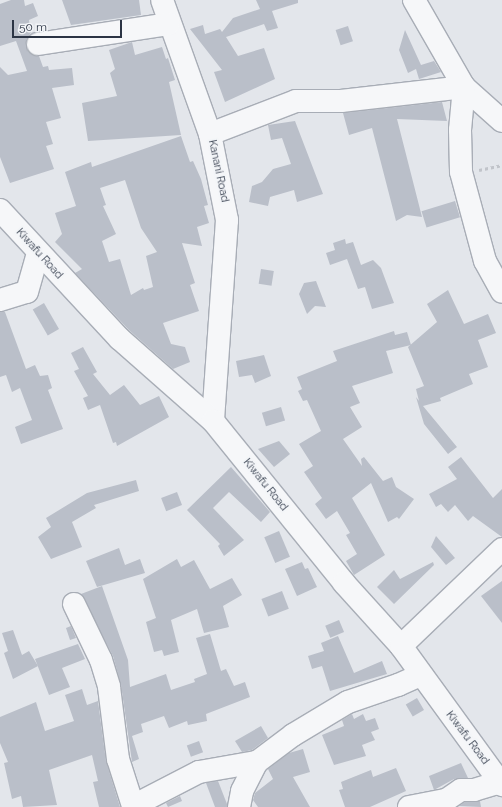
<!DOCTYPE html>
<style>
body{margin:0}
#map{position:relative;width:502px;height:807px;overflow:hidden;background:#e3e6eb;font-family:Raleway,sans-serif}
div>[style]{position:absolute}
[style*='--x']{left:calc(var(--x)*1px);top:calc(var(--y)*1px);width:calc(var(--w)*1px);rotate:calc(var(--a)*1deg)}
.building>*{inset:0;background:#babfc9;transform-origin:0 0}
.path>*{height:2.5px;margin-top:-1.25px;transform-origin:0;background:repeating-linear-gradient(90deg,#c1c4ca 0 3px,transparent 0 6px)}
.roads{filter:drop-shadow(1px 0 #a8adb6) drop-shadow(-1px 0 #a8adb6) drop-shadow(0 1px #a8adb6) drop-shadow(0 -1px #a8adb6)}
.minor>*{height:22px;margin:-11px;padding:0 11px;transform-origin:11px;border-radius:11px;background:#f6f7f9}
span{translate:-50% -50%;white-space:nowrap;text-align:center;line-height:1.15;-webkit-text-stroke:3.5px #f3f5f8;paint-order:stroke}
.street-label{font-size:11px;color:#2b3444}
.scale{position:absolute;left:12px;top:20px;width:110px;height:18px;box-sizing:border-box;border:2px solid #2b3444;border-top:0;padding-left:5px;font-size:12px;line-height:14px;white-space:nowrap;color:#2b3444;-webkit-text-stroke:3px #f3f5f8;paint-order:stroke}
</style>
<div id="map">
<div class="building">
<div style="clip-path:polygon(11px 0,24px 0,25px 6px,33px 3px,38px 16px,29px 20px,31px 32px,26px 40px,28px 51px,39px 56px,43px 67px,48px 66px,49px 70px,72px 68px,74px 85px,52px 88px,61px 118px,46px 122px,53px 144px,46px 146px,54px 169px,10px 183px,0 157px,0 67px,8px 75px,27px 71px,16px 41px,0 46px,0 4px)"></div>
<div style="clip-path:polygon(62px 0,139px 0,141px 15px,71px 25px)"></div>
<div style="clip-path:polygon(256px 0,298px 0,298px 3px,272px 11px,278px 28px,267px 31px,264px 24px,226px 37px,238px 56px,264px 48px,275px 79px,225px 102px,214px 72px,222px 70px,190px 29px,203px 25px,205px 34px,220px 29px,222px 32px,233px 18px,260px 9px)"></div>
<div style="left:348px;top:26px;width:16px;height:13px;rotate:72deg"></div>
<div style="clip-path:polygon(405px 30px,421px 65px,434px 61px,441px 72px,419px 79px,416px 69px,408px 73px,399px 50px)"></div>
<div style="clip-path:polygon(132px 42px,135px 55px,162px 47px,166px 59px,168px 58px,175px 80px,169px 82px,181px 135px,88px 141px,82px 103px,117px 96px,110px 73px,115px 69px,109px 50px)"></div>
<div style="clip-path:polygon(442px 102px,447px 121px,397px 119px,422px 217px,407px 215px,396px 221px,372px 128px,349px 135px,343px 113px)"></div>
<div style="clip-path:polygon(295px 121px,323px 194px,297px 202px,294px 190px,270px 197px,268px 206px,249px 202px,252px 186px,262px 182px,273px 169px,291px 164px,282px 138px,271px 140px,268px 125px)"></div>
<div style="clip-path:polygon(evenodd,181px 136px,190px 162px,193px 161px,201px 179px,208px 205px,204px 206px,209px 223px,197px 227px,202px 246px,182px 243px,195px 283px,190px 285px,199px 311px,163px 323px,171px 344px,185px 347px,190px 362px,173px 369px,129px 330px,75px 273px,82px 269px,55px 242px,62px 234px,55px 213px,76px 206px,65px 172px,91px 162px,92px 167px,181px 136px,125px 180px,141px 228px,157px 252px,146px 256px,153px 287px,144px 290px,143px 288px,131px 295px,120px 259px,109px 262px,102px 241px,116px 234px,103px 206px,106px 205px,100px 188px,125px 180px)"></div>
<div style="left:455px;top:201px;width:17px;height:35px;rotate:73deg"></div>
<div style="clip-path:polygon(345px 239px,346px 244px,353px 242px,361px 265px,373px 260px,381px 268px,394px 303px,372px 309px,365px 287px,358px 289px,347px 259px,330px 265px,326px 253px,335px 250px,333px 243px)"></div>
<div style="left:261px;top:269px;width:13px;height:15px;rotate:9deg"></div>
<div style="clip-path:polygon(316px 281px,326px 307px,315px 306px,307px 314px,299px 294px,304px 283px)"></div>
<div style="clip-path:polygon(448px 290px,464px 324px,488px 314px,496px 333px,478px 340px,488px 367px,469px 374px,473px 384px,440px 398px,441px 401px,423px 406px,457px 447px,448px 454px,424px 424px,416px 397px,419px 401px,416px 389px,424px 386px,408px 347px,437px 322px,427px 304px)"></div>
<div style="left:44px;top:303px;width:30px;height:13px;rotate:60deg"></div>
<div style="clip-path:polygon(0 312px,5px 312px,26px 369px,35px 365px,40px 376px,48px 375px,52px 388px,48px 390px,63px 429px,21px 444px,15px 427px,32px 420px,20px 388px,12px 392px,6px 375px,0 377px)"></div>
<div style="clip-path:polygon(394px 331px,395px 335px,407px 332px,411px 345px,386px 351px,393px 373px,352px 386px,360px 403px,350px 407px,362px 427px,343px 439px,362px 466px,361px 459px,364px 457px,383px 481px,392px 477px,396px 487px,414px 499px,399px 519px,397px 517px,388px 522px,371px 483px,352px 498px,385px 555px,354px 575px,346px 561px,357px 554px,346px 535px,350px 533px,337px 511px,326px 519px,315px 504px,322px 498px,304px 472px,313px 466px,299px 444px,321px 431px,307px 400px,303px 401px,298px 391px,302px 389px,297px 377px,337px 361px,333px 351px)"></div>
<div style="clip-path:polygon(83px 347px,97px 372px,93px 374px,110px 395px,124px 385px,140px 405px,159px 396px,169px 417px,117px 446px,116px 442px,113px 443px,100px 405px,88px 410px,83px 398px,88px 396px,74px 371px,79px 369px,71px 353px)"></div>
<div style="clip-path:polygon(264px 355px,271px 376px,255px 383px,252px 375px,239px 377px,236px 361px)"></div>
<div style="left:281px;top:407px;width:14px;height:20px;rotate:73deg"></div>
<div style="clip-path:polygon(279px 441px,290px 454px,274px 467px,258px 449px)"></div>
<div style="clip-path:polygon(461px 457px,493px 498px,502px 489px,502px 537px,473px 516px,468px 521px,455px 505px,448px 512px,441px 504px,436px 507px,429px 494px,457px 479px,448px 467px)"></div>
<div style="clip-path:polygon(231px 467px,270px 512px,261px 522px,229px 492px,213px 508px,244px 540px,224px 556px,218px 546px,220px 544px,187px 510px)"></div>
<div style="clip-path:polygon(136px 480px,139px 491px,94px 505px,96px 508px,72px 522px,82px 547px,51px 559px,38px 537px,51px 527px,46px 518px,87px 493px)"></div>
<div style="left:177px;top:492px;width:14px;height:17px;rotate:69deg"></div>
<div style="left:279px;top:531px;width:28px;height:16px;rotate:67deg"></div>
<div style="clip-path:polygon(436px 536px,455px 558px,446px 565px,431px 547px)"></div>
<div style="clip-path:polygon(119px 548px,125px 565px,140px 559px,145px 573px,97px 587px,86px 561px)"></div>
<div style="clip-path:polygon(177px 559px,181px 567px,194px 560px,210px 589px,232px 578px,242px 595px,223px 606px,229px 627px,204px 633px,197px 609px,171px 620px,179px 652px,164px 656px,162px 650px,154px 652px,146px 622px,156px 618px,143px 579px)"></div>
<div style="clip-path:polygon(302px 562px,305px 569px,308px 568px,317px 587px,297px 596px,285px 569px)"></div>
<div style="clip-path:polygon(433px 562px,434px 565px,394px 604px,377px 587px,394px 570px,400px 579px)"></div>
<div style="clip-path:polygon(502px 581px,502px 623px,481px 596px)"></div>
<div style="clip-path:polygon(102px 586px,128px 660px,130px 687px,166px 674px,171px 690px,195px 682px,194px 679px,207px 674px,196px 638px,210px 634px,221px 671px,226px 669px,234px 686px,245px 682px,250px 697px,206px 714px,207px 721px,188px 725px,187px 721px,169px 728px,164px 716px,141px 724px,143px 732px,132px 736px,139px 759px,132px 762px,121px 685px,113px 656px,81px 594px)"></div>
<div style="left:282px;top:591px;width:19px;height:22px;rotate:69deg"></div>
<div style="left:339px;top:620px;width:13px;height:15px;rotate:67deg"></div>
<div style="clip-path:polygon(71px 626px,76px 638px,70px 640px,66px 628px)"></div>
<div style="clip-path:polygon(13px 630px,22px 655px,29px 651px,38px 666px,13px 679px,4px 653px,8px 651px,2px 633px)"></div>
<div style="clip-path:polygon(338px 636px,354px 673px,382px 661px,387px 674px,330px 691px,322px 666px,312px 669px,308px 656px,324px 651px,321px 643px)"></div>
<div style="clip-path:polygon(78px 644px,85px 659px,62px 668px,70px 687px,49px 695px,35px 659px)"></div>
<div style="clip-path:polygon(82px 689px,87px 705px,98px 701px,106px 761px,120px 807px,99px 807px,93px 782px,98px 781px,92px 755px,49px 770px,57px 805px,23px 807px,21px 796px,12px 799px,4px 763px,8px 762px,0 743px,0 717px,36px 702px,45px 731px,74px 721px,65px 695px)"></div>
<div style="left:417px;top:698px;width:14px;height:13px;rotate:60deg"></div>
<div style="clip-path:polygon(352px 714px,354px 719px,363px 714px,366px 721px,375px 718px,379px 729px,371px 732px,375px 740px,362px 745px,366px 756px,334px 765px,322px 735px,344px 726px,342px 720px)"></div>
<div style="clip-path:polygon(261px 726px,268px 738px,252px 750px,242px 752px,235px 741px)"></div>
<div style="left:199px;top:741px;width:12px;height:13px;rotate:70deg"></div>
<div style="clip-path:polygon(303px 749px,310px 772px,293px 777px,310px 807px,258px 807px,253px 800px,255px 793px,273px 779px,268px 769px,289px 753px)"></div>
<div style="clip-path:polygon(461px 763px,468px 778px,454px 779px,434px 790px,429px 776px)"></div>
<div style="clip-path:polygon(396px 768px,406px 791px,370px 807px,345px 807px,339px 790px,343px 789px,341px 782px,371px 770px,373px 777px)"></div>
<div style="clip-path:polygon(218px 781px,227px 804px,227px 807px,215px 807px,206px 783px)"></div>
<div style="clip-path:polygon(180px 796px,182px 801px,168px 807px,166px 803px)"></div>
<div style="clip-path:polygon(480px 801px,481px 807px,459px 806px,465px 802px)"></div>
</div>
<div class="path">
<div style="--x:479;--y:170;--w:24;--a:-12"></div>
</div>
<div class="roads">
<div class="minor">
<div style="--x:162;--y:0;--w:142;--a:70.3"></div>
<div style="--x:210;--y:134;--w:88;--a:78.8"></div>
<div style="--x:227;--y:220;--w:201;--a:94"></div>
<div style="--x:414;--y:0;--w:100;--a:60.1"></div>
<div style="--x:464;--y:87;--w:51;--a:41.8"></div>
<div style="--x:38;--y:44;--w:132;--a:-8.7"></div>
<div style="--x:210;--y:134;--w:92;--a:-21"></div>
<div style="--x:296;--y:101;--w:45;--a:0"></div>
<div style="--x:341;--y:101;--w:124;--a:-6.5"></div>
<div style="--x:464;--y:87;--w:43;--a:95.3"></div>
<div style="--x:460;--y:130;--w:42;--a:88.6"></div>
<div style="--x:461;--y:172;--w:92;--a:74.9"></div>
<div style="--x:485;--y:261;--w:35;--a:61"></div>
<div style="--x:0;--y:210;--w:176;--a:47.1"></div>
<div style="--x:120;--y:339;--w:124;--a:41.4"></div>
<div style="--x:213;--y:421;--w:208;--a:51"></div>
<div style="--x:344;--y:583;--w:85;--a:47.9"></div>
<div style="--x:401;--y:646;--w:172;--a:54"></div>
<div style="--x:0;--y:300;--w:28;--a:-17"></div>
<div style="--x:27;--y:292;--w:41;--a:-74.2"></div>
<div style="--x:74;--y:604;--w:62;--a:64.3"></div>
<div style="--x:101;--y:660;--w:28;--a:73"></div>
<div style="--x:109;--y:687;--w:73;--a:82.9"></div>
<div style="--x:118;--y:759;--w:49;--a:72.3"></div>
<div style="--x:133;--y:806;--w:74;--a:-27.3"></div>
<div style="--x:199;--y:772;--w:59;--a:-9.8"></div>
<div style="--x:401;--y:646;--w:140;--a:-43.8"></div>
<div style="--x:239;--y:807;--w:16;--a:-79"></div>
<div style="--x:242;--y:791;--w:33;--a:-63"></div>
<div style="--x:257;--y:762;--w:45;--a:-36.9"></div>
<div style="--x:293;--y:735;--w:64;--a:-31"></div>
<div style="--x:348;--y:702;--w:53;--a:-18.8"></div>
<div style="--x:398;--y:685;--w:24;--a:-24"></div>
<div style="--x:409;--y:807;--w:38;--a:-11"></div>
<div style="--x:446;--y:800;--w:18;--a:-34"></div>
<div style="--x:461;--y:790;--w:13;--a:0"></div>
<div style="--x:474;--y:790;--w:27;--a:-17"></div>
</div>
</div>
<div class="street-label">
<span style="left:218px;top:171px;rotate:78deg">Kanani Road</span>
<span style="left:39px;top:254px;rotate:48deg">Kiwafu Road</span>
<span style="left:265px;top:485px;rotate:51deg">Kiwafu Road</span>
<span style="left:467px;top:738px;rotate:53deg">Kiwafu Road</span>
</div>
<div class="scale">50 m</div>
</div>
